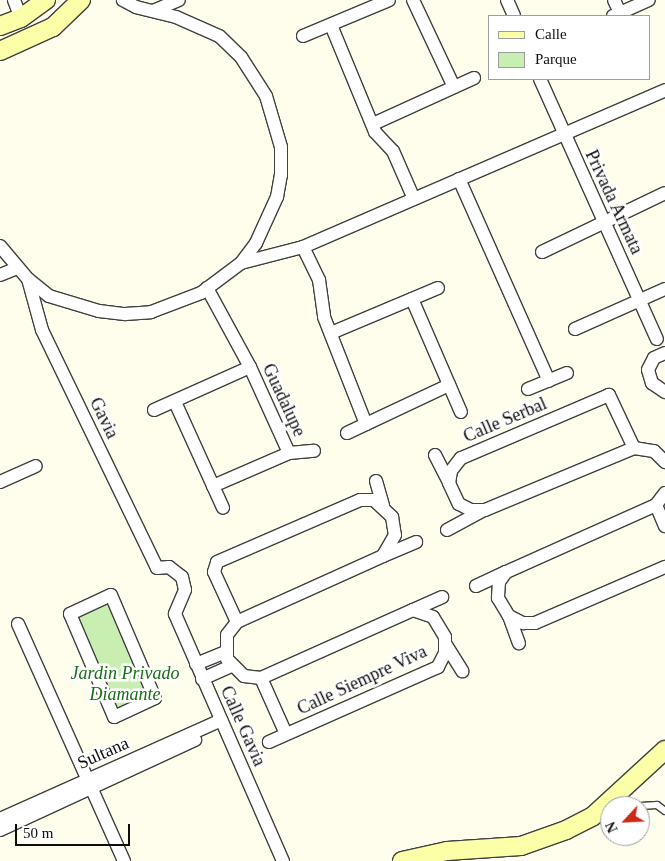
<!DOCTYPE html>
<style>
body{margin:0}
#map{position:relative;width:665px;height:861px;overflow:hidden;background:#fffeed;font-family:Georgia,serif}
div>[style]{position:absolute}
[style*='--x']{left:calc(var(--x)*1px);top:calc(var(--y)*1px);width:calc(var(--w)*1px);rotate:calc(var(--a)*1deg)}
.green>*{inset:0;background:#c8eeb2;transform-origin:0 0}
.roads{filter:drop-shadow(1px 0 #404040) drop-shadow(-1px 0 #404040) drop-shadow(0 1px #404040) drop-shadow(0 -1px #404040)}
.lane>*{height:6px;margin:-3px;padding:0 3px;transform-origin:3px;border-radius:3px;background:#fff}
.street>*{height:12px;margin:-6px;padding:0 6px;transform-origin:6px;border-radius:6px;background:#fff}
.secondary>*{height:18px;margin:-9px;padding:0 9px;transform-origin:9px;border-radius:9px;background:#fbffa8}
span{translate:-50% -50%;white-space:nowrap;text-align:center;line-height:1.15;-webkit-text-stroke:5px #fff;paint-order:stroke}
.street-label{font-size:18px;color:#0d0d0d}
.park-label{font-size:18px;color:#1b6c16;font-style:italic}
.legend{position:absolute;left:488px;top:15px;width:162px;height:65px;box-sizing:border-box;background:#fff;border:1px solid #9e9e9e;margin:0;padding:6px 9px;list-style:none;font-size:15px;color:#0d0d0d}
.legend li{display:flex;align-items:center;gap:10px;height:25px}
.legend b{width:25px;border:1px solid #9e9e9e}
.north{position:absolute;left:600px;top:796px;width:50px;height:50px;box-sizing:border-box;background:#fff;border:1px solid #9e9e9e;border-radius:50%;rotate:245deg;font-size:14px;font-weight:700;line-height:20px;text-align:center;color:#0d0d0d}
.north::after{content:'';display:block;margin:auto;width:18px;height:22px;background:#cc2a16;clip-path:polygon(50% 0,100% 100%,50% 72%,0 100%)}
.scale{position:absolute;left:15px;top:824px;width:115px;height:22px;box-sizing:border-box;border:2px solid #0d0d0d;border-top:0;padding-left:6px;font-size:15px;line-height:18px;white-space:nowrap;color:#0d0d0d;-webkit-text-stroke:4px #fff;paint-order:stroke}
</style>
<div id="map">
<div class="green">
<div style="left:112px;top:589px;width:121px;height:54px;rotate:66deg"></div>
</div>
<div class="roads">
<div class="lane">
<div style="--x:614;--y:801;--w:23;--a:13"></div>
<div style="--x:640;--y:806;--w:17;--a:-3"></div>
<div style="--x:657;--y:805;--w:10;--a:37"></div>
</div>
<div class="street">
<div style="--x:14;--y:0;--w:19;--a:69"></div>
<div style="--x:413;--y:0;--w:96;--a:64.8"></div>
<div style="--x:507;--y:0;--w:17;--a:66"></div>
<div style="--x:614;--y:0;--w:14;--a:65"></div>
<div style="--x:153;--y:11;--w:28;--a:-23"></div>
<div style="--x:613;--y:16;--w:39;--a:-24"></div>
<div style="--x:331;--y:25;--w:116;--a:67.6"></div>
<div style="--x:375;--y:132;--w:26;--a:47"></div>
<div style="--x:393;--y:151;--w:52;--a:66.4"></div>
<div style="--x:303;--y:36;--w:93;--a:-22.7"></div>
<div style="--x:540;--y:79;--w:285;--a:65.8"></div>
<div style="--x:373;--y:124;--w:111;--a:-24.5"></div>
<div style="--x:459;--y:179;--w:221;--a:66"></div>
<div style="--x:0;--y:246;--w:43;--a:49.7"></div>
<div style="--x:28;--y:279;--w:27;--a:39"></div>
<div style="--x:49;--y:296;--w:52;--a:16.7"></div>
<div style="--x:99;--y:311;--w:26;--a:7"></div>
<div style="--x:125;--y:314;--w:26;--a:-4"></div>
<div style="--x:151;--y:312;--w:53;--a:-20.8"></div>
<div style="--x:201;--y:293;--w:50;--a:-36.9"></div>
<div style="--x:241;--y:263;--w:25;--a:-53"></div>
<div style="--x:256;--y:243;--w:51;--a:-65.5"></div>
<div style="--x:277;--y:197;--w:22;--a:-80"></div>
<div style="--x:281;--y:175;--w:28;--a:-90"></div>
<div style="--x:281;--y:147;--w:53;--a:-106.4"></div>
<div style="--x:266;--y:96;--w:46;--a:-122.7"></div>
<div style="--x:241;--y:57;--w:30;--a:-136"></div>
<div style="--x:219;--y:36;--w:47;--a:-156.2"></div>
<div style="--x:176;--y:17;--w:41;--a:-166"></div>
<div style="--x:136;--y:7;--w:15;--a:-152"></div>
<div style="--x:303;--y:247;--w:37;--a:64"></div>
<div style="--x:319;--y:280;--w:37;--a:82"></div>
<div style="--x:324;--y:317;--w:115;--a:68.6"></div>
<div style="--x:542;--y:252;--w:136;--a:-25.6"></div>
<div style="--x:241;--y:263;--w:64;--a:-14.5"></div>
<div style="--x:303;--y:247;--w:395;--a:-23.4"></div>
<div style="--x:0;--y:275;--w:18;--a:-22"></div>
<div style="--x:28;--y:279;--w:53;--a:74.6"></div>
<div style="--x:42;--y:330;--w:264;--a:64.2"></div>
<div style="--x:157;--y:568;--w:12;--a:-5"></div>
<div style="--x:169;--y:567;--w:16;--a:38"></div>
<div style="--x:182;--y:577;--w:13;--a:77"></div>
<div style="--x:185;--y:590;--w:26;--a:113"></div>
<div style="--x:175;--y:614;--w:270;--a:66.4"></div>
<div style="--x:207;--y:288;--w:90;--a:61.4"></div>
<div style="--x:250;--y:367;--w:94;--a:65.6"></div>
<div style="--x:412;--y:299;--w:123;--a:66.6"></div>
<div style="--x:575;--y:329;--w:98;--a:-24"></div>
<div style="--x:331;--y:333;--w:116;--a:-22.8"></div>
<div style="--x:665;--y:353;--w:12;--a:156"></div>
<div style="--x:654;--y:358;--w:13;--a:117"></div>
<div style="--x:648;--y:370;--w:14;--a:73"></div>
<div style="--x:652;--y:383;--w:16;--a:35"></div>
<div style="--x:528;--y:389;--w:42;--a:-22.3"></div>
<div style="--x:175;--y:402;--w:116;--a:65.6"></div>
<div style="--x:154;--y:410;--w:105;--a:-24.1"></div>
<div style="--x:347;--y:433;--w:113;--a:-25.2"></div>
<div style="--x:634;--y:448;--w:59;--a:-115.3"></div>
<div style="--x:609;--y:395;--w:161;--a:156.9"></div>
<div style="--x:461;--y:458;--w:16;--a:128"></div>
<div style="--x:451;--y:471;--w:12;--a:99"></div>
<div style="--x:449;--y:483;--w:23;--a:65"></div>
<div style="--x:459;--y:504;--w:13;--a:27"></div>
<div style="--x:471;--y:510;--w:14;--a:0"></div>
<div style="--x:485;--y:510;--w:161;--a:-22.6"></div>
<div style="--x:634;--y:448;--w:20;--a:9"></div>
<div style="--x:654;--y:451;--w:16;--a:45"></div>
<div style="--x:435;--y:455;--w:31;--a:63"></div>
<div style="--x:376;--y:481;--w:26;--a:74"></div>
<div style="--x:0;--y:482;--w:39;--a:-24"></div>
<div style="--x:213;--y:486;--w:83;--a:-23.5"></div>
<div style="--x:289;--y:453;--w:25;--a:-5"></div>
<div style="--x:665;--y:493;--w:15;--a:127"></div>
<div style="--x:656;--y:505;--w:164;--a:155.9"></div>
<div style="--x:506;--y:572;--w:12;--a:125"></div>
<div style="--x:499;--y:582;--w:16;--a:94"></div>
<div style="--x:498;--y:598;--w:21;--a:59"></div>
<div style="--x:509;--y:616;--w:16;--a:27"></div>
<div style="--x:523;--y:623;--w:12;--a:0"></div>
<div style="--x:535;--y:623;--w:142;--a:-23.3"></div>
<div style="--x:656;--y:505;--w:23;--a:67"></div>
<div style="--x:447;--y:530;--w:42;--a:-28.4"></div>
<div style="--x:383;--y:556;--w:36;--a:-23"></div>
<div style="--x:476;--y:586;--w:33;--a:-25"></div>
<div style="--x:111;--y:595;--w:112;--a:66.9"></div>
<div style="--x:155;--y:698;--w:45;--a:155.1"></div>
<div style="--x:114;--y:717;--w:112;--a:-113.1"></div>
<div style="--x:70;--y:614;--w:45;--a:-24.9"></div>
<div style="--x:413;--y:610;--w:32;--a:-24"></div>
<div style="--x:509;--y:616;--w:29;--a:70"></div>
<div style="--x:237;--y:622;--w:55;--a:-114.7"></div>
<div style="--x:214;--y:572;--w:10;--a:-73"></div>
<div style="--x:217;--y:562;--w:156;--a:-23.4"></div>
<div style="--x:360;--y:500;--w:14;--a:0"></div>
<div style="--x:374;--y:500;--w:25;--a:43"></div>
<div style="--x:392;--y:517;--w:18;--a:81"></div>
<div style="--x:395;--y:535;--w:24;--a:120"></div>
<div style="--x:383;--y:556;--w:160;--a:155.7"></div>
<div style="--x:237;--y:622;--w:16;--a:128"></div>
<div style="--x:227;--y:635;--w:24;--a:90"></div>
<div style="--x:227;--y:659;--w:24;--a:45"></div>
<div style="--x:244;--y:676;--w:17;--a:7"></div>
<div style="--x:261;--y:678;--w:167;--a:-24.1"></div>
<div style="--x:413;--y:610;--w:21;--a:19"></div>
<div style="--x:433;--y:617;--w:23;--a:59"></div>
<div style="--x:445;--y:637;--w:16;--a:90"></div>
<div style="--x:445;--y:653;--w:16;--a:117"></div>
<div style="--x:438;--y:667;--w:185;--a:156.1"></div>
<div style="--x:18;--y:624;--w:260;--a:65.9"></div>
<div style="--x:446;--y:645;--w:31;--a:58"></div>
<div style="--x:196;--y:664;--w:31;--a:-22"></div>
<div style="--x:261;--y:678;--w:61;--a:65.9"></div>
<div style="--x:202;--y:679;--w:32;--a:-24"></div>
<div style="--x:0;--y:819;--w:242;--a:-24.1"></div>
<div style="--x:0;--y:830;--w:215;--a:-24.8"></div>
</div>
<div class="secondary">
<div style="--x:0;--y:26;--w:22;--a:-21"></div>
<div style="--x:21;--y:18;--w:31;--a:-36"></div>
<div style="--x:0;--y:51;--w:58;--a:-24.4"></div>
<div style="--x:53;--y:27;--w:39;--a:-44"></div>
<div style="--x:402;--y:861;--w:46;--a:-12.5"></div>
<div style="--x:447;--y:851;--w:74;--a:-3.9"></div>
<div style="--x:521;--y:846;--w:48;--a:-19.6"></div>
<div style="--x:566;--y:830;--w:30;--a:-27"></div>
<div style="--x:593;--y:816;--w:98;--a:-42.5"></div>
</div>
</div>
<div class="street-label">
<span style="left:614px;top:202px;rotate:65deg">Privada Armata</span>
<span style="left:284px;top:400px;rotate:65deg">Guadalupe</span>
<span style="left:104px;top:418px;rotate:64deg">Gavia</span>
<span style="left:505px;top:420px;rotate:-23deg">Calle Serbal</span>
<span style="left:362px;top:680px;rotate:-25deg">Calle Siempre Viva</span>
<span style="left:243px;top:726px;rotate:66deg">Calle Gavia</span>
<span style="left:103px;top:753px;rotate:-24deg">Sultana</span>
</div>
<div class="park-label">
<span style="left:125px;top:684px">Jardin Privado<br>Diamante</span>
</div>
<ul class="legend">
<li><b style="height:6px;background:#fbffa8"></b>Calle</li>
<li><b style="height:14px;background:#c8eeb2"></b>Parque</li>
</ul>
<div class="north">N</div>
<div class="scale">50 m</div>
</div>
